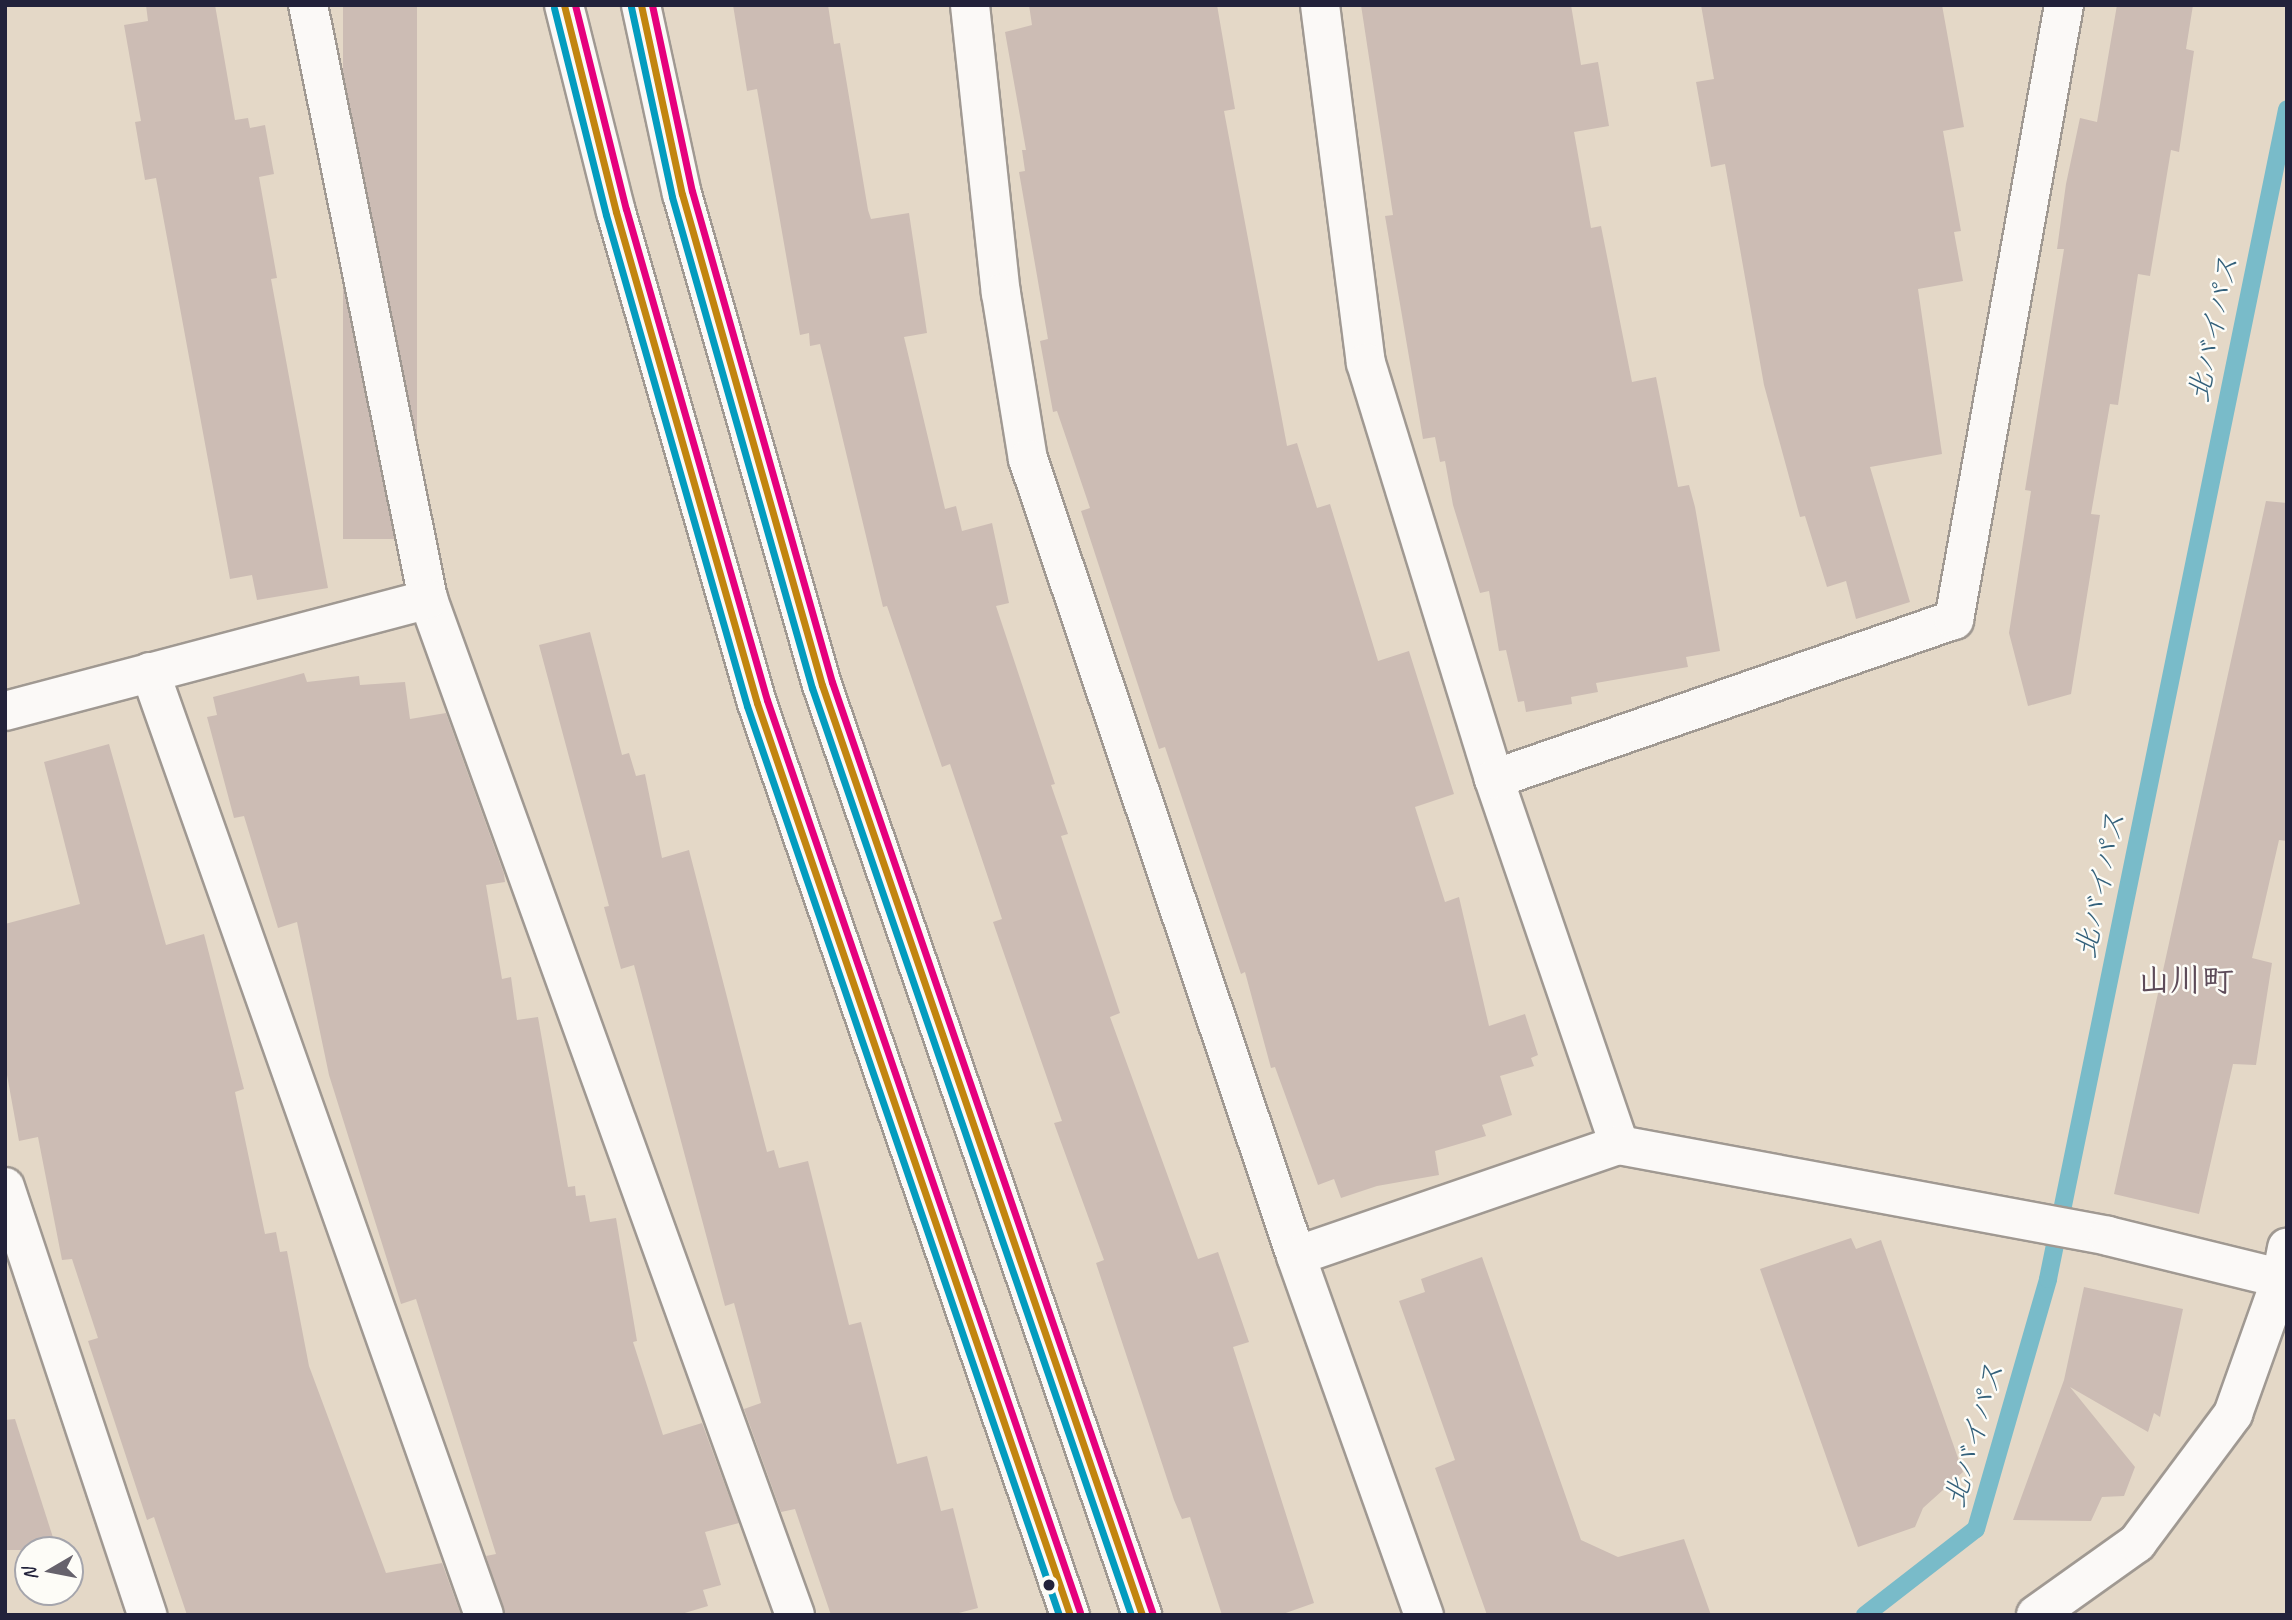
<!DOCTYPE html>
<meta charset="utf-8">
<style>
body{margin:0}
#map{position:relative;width:2292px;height:1620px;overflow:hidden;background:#e4d8c7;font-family:Caveat,"Klee One",sans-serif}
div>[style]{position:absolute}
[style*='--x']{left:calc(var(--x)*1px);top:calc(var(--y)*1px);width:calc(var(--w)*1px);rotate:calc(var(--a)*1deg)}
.stream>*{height:18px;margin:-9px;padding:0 9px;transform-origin:9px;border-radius:9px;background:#79bbc9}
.building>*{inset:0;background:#ccbcb4;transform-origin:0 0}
.roads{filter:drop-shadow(2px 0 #a09992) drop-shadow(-2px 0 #a09992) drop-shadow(0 2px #a09992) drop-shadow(0 -2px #a09992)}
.minor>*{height:38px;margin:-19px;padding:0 19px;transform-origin:19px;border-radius:19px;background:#fbf9f7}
.tertiary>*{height:38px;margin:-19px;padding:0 19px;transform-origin:19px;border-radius:19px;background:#fbf9f7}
.bus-1>*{height:7px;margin:-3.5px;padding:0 3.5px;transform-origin:3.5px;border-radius:3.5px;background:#c2850f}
.bus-2>*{height:7px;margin:-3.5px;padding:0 3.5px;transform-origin:3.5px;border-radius:3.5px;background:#039cbf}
.bus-3>*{height:7px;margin:-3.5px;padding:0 3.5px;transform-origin:3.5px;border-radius:3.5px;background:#e5007d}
.dots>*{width:19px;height:19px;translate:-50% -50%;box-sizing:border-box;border:4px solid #fdfcf7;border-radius:50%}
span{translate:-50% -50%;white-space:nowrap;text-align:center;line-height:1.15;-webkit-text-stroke:5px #fdfcf7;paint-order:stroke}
.water-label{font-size:30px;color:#34617b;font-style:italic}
.quarter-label{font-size:32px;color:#5d4b59;font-weight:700}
.frame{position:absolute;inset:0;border:7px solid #22223b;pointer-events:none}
.north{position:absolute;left:14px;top:1536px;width:70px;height:70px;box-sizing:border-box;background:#fdfcf7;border:2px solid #a5a5ac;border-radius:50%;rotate:260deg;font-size:19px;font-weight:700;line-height:28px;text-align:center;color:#22223b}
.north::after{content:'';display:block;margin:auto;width:24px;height:32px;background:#66626c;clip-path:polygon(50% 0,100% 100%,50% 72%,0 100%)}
</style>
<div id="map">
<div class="stream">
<div style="--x:1865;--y:1615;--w:140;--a:-37.8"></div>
<div style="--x:1976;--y:1529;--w:260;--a:-73.9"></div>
<div style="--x:2048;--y:1279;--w:1194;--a:-78.45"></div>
</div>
<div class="building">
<div style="clip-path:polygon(146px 5px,215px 5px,235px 120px,248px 118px,250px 128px,265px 125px,274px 174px,259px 177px,277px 278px,271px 279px,328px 588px,257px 600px,252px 575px,230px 579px,156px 178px,145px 180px,135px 122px,141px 121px,124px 25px,148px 21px)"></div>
<div style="left:343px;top:5px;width:74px;height:534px"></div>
<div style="clip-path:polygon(733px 5px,828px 5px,834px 44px,840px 43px,868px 210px,871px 219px,909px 213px,927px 333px,904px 337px,945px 509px,956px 506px,962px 531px,992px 523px,1009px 603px,996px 606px,1055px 784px,1051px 785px,1068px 834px,1061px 836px,1120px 1013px,1110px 1017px,1198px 1259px,1218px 1252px,1249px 1342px,1233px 1347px,1314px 1603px,1280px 1615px,1222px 1615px,1190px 1517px,1182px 1519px,1174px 1500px,1096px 1263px,1104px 1260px,1054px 1123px,1062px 1121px,993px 922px,1002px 919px,950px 764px,942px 767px,887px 606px,883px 607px,820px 344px,810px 346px,809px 333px,800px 335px,757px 89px,747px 91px)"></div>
<div style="clip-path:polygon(1029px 5px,1217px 5px,1235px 109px,1224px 111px,1287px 446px,1297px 443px,1317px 508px,1330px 504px,1378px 661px,1409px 651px,1454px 794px,1415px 807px,1445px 902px,1459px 897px,1489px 1026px,1525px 1014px,1538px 1055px,1531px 1058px,1534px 1066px,1500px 1076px,1512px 1115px,1482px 1125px,1486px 1136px,1435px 1151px,1439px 1175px,1377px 1186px,1341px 1198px,1334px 1179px,1318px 1185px,1275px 1067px,1271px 1068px,1245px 972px,1241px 974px,1165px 747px,1159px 749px,1081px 511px,1090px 508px,1057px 411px,1053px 412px,1040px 341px,1048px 339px,1019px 172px,1025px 171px,1022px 150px,1026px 150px,1005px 32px,1032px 25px)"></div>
<div style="clip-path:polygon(1361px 5px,1571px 5px,1581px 65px,1598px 62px,1609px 126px,1574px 132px,1591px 228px,1601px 226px,1632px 382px,1656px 377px,1678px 487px,1689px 485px,1695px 507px,1720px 651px,1686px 657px,1688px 667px,1596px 683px,1598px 692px,1571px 697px,1572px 704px,1526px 712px,1524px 701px,1518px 702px,1506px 650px,1499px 651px,1489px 591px,1480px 593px,1453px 505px,1445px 461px,1440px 462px,1435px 437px,1423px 439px,1385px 216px,1393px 215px)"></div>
<div style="clip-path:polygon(1701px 5px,1942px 5px,1964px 127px,1943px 131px,1961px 231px,1954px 232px,1963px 281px,1918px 289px,1942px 454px,1870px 467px,1910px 602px,1856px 619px,1846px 581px,1827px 587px,1805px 516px,1800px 517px,1764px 385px,1725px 164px,1711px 167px,1696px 82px,1714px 79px)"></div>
<div style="clip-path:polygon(2117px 5px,2193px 5px,2186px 49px,2194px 51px,2179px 152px,2171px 150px,2150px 276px,2138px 274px,2118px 405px,2110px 404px,2091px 514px,2100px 515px,2071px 694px,2028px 706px,2009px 633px,2031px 491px,2025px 490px,2064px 249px,2057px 249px,2066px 184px,2080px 118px,2097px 122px)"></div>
<div style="clip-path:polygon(2266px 501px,2287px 503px,2287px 841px,2279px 840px,2252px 958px,2272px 963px,2256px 1065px,2233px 1064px,2199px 1214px,2114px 1194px)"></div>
<div style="clip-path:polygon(590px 632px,622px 755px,629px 753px,636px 776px,645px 774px,662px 858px,689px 850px,767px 1152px,774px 1150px,779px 1168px,808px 1161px,849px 1325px,861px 1322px,897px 1464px,927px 1456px,941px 1511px,953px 1508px,978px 1608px,951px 1615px,831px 1615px,795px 1509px,781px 1512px,744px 1409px,761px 1403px,734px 1303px,725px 1306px,634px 965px,621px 969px,604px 907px,609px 906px,539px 645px)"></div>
<div style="clip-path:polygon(304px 673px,307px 682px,359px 676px,360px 685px,405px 682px,410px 719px,446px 713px,504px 874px,505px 882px,486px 885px,502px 979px,511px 977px,517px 1020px,538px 1017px,568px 1187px,575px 1186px,576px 1196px,585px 1195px,590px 1222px,616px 1218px,637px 1341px,633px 1342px,663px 1435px,702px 1423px,739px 1523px,705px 1532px,721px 1585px,703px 1590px,708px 1606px,678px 1615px,505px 1615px,486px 1556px,496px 1554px,416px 1299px,401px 1304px,329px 1075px,297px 922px,278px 928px,244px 816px,234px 818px,207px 717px,217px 715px,213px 697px)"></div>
<div style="clip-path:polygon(109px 744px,166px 945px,204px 934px,244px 1089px,235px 1092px,265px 1234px,276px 1232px,280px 1252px,287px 1251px,309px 1366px,386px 1573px,442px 1563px,461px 1615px,187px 1615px,154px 1517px,147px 1520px,88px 1341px,98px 1338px,72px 1259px,62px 1260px,38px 1137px,19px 1141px,5px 1064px,5px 924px,80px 904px,44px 762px)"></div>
<div style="clip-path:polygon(1851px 1238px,1856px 1249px,1881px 1240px,1963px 1472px,1923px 1508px,1915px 1527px,1858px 1547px,1760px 1269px)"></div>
<div style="clip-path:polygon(1482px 1257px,1581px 1540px,1618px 1557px,1684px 1539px,1711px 1615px,1487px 1615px,1435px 1468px,1455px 1460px,1399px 1301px,1425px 1292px,1421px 1279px)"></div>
<div style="clip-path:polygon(2084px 1287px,2183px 1309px,2160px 1417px,2154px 1413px,2148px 1432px,2070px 1387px,2135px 1467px,2124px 1496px,2102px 1497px,2091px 1521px,2013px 1520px,2064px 1380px)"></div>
<div style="clip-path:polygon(15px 1419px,57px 1550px,5px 1550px,5px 1420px)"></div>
</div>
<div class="roads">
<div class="minor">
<div style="--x:308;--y:5;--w:606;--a:78.58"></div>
<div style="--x:428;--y:599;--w:1080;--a:70.14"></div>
<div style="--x:970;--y:5;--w:290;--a:83.9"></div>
<div style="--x:1001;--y:293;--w:168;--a:80.8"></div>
<div style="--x:1028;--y:459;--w:841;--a:71.41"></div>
<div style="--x:1296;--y:1256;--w:381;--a:70.4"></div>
<div style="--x:1320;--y:5;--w:361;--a:82.7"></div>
<div style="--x:1366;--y:363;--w:435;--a:72.9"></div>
<div style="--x:1494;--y:779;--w:387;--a:71.1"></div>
<div style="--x:150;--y:672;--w:1000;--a:70.5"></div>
<div style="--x:5;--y:711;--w:438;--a:-14.8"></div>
<div style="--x:1494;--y:779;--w:487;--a:-19.1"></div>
<div style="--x:1954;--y:620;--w:625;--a:-79.86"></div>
<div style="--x:5;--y:1187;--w:451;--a:71.6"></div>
<div style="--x:1296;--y:1256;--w:342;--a:-19"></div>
<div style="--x:1619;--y:1145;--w:497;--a:10.5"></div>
<div style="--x:2108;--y:1236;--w:184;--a:13.8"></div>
<div style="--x:2036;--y:1615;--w:124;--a:-35.5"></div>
<div style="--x:2137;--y:1543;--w:161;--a:-53.3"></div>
<div style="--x:2233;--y:1414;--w:143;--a:-70.4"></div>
<div style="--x:2281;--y:1279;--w:32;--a:-79"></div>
</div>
<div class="tertiary">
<div style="--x:564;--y:5;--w:213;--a:75.9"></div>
<div style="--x:616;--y:212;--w:511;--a:73.98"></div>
<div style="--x:757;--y:703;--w:964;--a:71.06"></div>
<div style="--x:641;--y:5;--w:193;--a:77.8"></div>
<div style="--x:682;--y:194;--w:511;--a:74.09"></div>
<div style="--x:822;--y:685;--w:984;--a:71.01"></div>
</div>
</div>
<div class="bus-1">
<div style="--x:564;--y:5;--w:213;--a:75.9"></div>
<div style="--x:616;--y:212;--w:511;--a:73.98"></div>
<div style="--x:757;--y:703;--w:964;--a:71.06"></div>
<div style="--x:641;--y:5;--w:193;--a:77.8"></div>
<div style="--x:682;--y:194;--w:511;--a:74.09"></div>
<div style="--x:822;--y:685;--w:984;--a:71.01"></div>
</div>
<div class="bus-2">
<div style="--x:631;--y:7;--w:194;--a:77.8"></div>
<div style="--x:672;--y:197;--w:511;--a:74.09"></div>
<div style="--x:812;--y:688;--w:980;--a:71.01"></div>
<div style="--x:554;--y:8;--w:213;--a:75.9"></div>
<div style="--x:606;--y:215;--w:511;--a:73.98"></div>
<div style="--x:747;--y:706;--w:961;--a:71.06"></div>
</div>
<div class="bus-3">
<div style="--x:575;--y:5;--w:210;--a:76"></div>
<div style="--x:626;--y:209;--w:511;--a:73.98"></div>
<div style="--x:767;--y:700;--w:964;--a:71.06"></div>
<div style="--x:652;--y:5;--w:190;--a:77.9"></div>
<div style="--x:692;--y:191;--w:511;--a:74.09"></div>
<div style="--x:832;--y:682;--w:984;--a:71.01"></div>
</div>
<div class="dots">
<div style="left:1049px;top:1585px;background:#22223b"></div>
</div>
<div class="water-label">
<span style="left:2213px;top:329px;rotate:-78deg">北バイパス</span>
<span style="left:2100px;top:885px;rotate:-78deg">北バイパス</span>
<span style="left:1974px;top:1435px;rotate:-74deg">北バイパス</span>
</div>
<div class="quarter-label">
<span style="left:2186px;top:981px">山川町</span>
</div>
<div class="frame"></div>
<div class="north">N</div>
</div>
